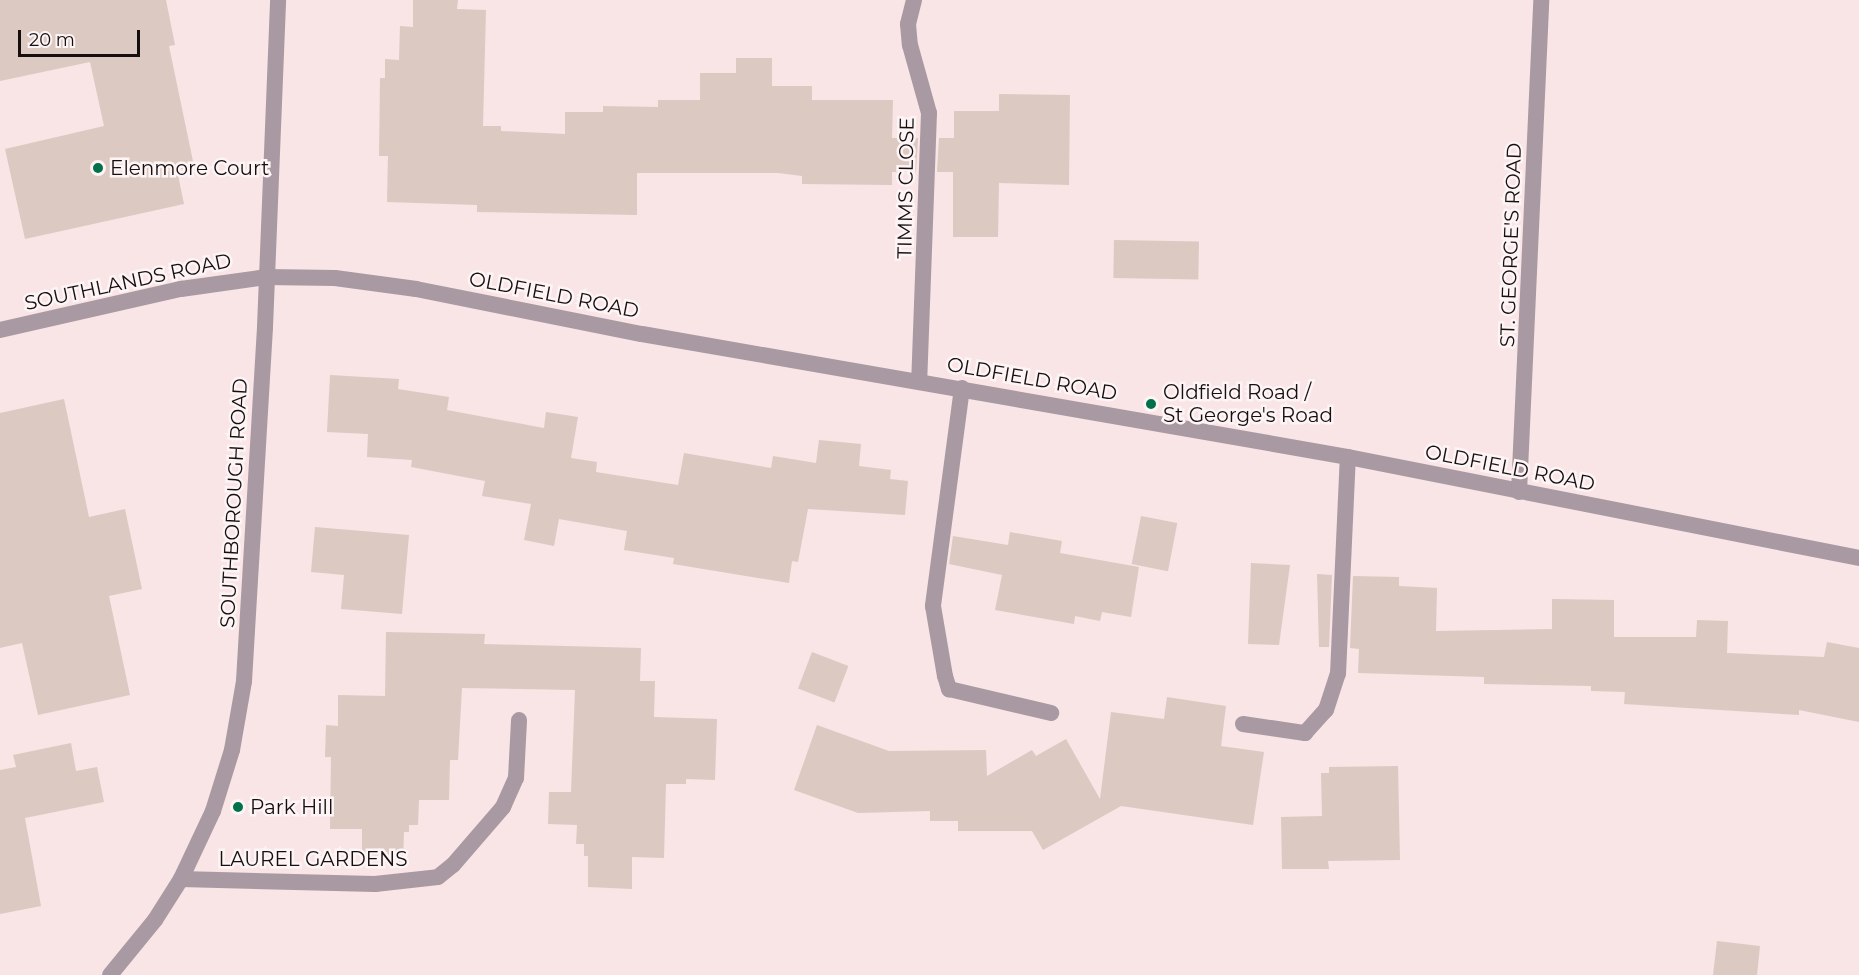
<!DOCTYPE html>
<style>
body{margin:0}
#map{position:relative;width:1859px;height:975px;overflow:hidden;background:#f9e4e6;font-family:Montserrat,sans-serif}
div>[style]{position:absolute}
[style*='--x']{left:calc(var(--x)*1px);top:calc(var(--y)*1px);width:calc(var(--w)*1px);rotate:calc(var(--a)*1deg)}
.building>*{inset:0;background:#dcc9c2;transform-origin:0 0}
.minor>*{height:16px;margin:-8px;padding:0 8px;transform-origin:8px;border-radius:8px;background:#a899a2}
.tertiary>*{height:16px;margin:-8px;padding:0 8px;transform-origin:8px;border-radius:8px;background:#a899a2}
.dots>*{width:16px;height:16px;translate:-50% -50%;box-sizing:border-box;border:3px solid #fdf4f5;border-radius:50%}
span{translate:-50% -50%;white-space:nowrap;text-align:center;line-height:1.15;-webkit-text-stroke:5px #fdf4f5;paint-order:stroke}
.poi-label{font-size:20px;color:#160f10}
.left{translate:0 -50%;text-align:left}
.street-label{font-size:20px;color:#160f10}
.scale{position:absolute;left:18px;top:30px;width:122px;height:27px;box-sizing:border-box;border:3px solid #160f10;border-top:0;padding-left:8px;font-size:18px;line-height:21px;white-space:nowrap;color:#160f10;-webkit-text-stroke:4px #fdf4f5;paint-order:stroke}
</style>
<div id="map">
<div class="building">
<div style="clip-path:polygon(0 0,166px 0,175px 45px,169px 46px,194px 166px,177px 170px,184px 204px,25px 239px,5px 149px,104px 126px,90px 62px,0 81px)"></div>
<div style="clip-path:polygon(413px 0,458px 0,457px 9px,486px 10px,483px 126px,501px 126px,501px 131px,565px 134px,565px 112px,603px 112px,603px 106px,658px 107px,658px 100px,700px 100px,700px 73px,736px 73px,736px 58px,772px 58px,772px 86px,812px 86px,812px 100px,893px 100px,892px 138px,918px 138px,916px 172px,892px 172px,892px 185px,802px 184px,802px 176px,778px 173px,637px 173px,637px 215px,477px 212px,477px 205px,387px 202px,388px 156px,379px 156px,380px 78px,385px 78px,385px 59px,399px 60px,400px 26px,413px 27px)"></div>
<div style="clip-path:polygon(999px 94px,1070px 95px,1069px 185px,999px 183px,998px 237px,953px 237px,953px 172px,937px 172px,939px 138px,954px 138px,954px 111px,999px 111px)"></div>
<div style="left:1114px;top:240px;width:85px;height:38px;rotate:1deg"></div>
<div style="clip-path:polygon(330px 375px,399px 379px,398px 389px,449px 397px,447px 410px,544px 428px,546px 412px,578px 417px,571px 458px,597px 462px,596px 472px,678px 485px,684px 453px,771px 468px,773px 456px,816px 463px,819px 440px,861px 444px,859px 466px,891px 470px,890px 479px,908px 481px,905px 515px,808px 509px,798px 562px,792px 561px,789px 583px,673px 564px,674px 558px,624px 550px,627px 531px,559px 519px,554px 546px,524px 540px,531px 504px,482px 496px,485px 481px,411px 467px,412px 460px,367px 457px,368px 434px,327px 432px)"></div>
<div style="clip-path:polygon(64px 399px,89px 517px,125px 509px,142px 589px,109px 596px,130px 695px,38px 715px,22px 643px,0 648px,0 413px)"></div>
<div style="left:1141px;top:516px;width:37px;height:49px;rotate:11deg"></div>
<div style="clip-path:polygon(315px 527px,409px 535px,402px 614px,341px 609px,344px 575px,311px 572px)"></div>
<div style="clip-path:polygon(1010px 532px,1062px 541px,1060px 553px,1139px 567px,1131px 617px,1102px 612px,1100px 621px,1075px 616px,1074px 624px,995px 610px,1002px 575px,949px 564px,953px 536px,1008px 545px)"></div>
<div style="clip-path:polygon(1251px 563px,1290px 565px,1279px 645px,1248px 644px)"></div>
<div style="clip-path:polygon(1317px 574px,1332px 575px,1329px 647px,1319px 647px)"></div>
<div style="clip-path:polygon(1353px 576px,1399px 577px,1399px 586px,1437px 588px,1436px 631px,1552px 629px,1552px 599px,1614px 600px,1614px 637px,1696px 637px,1697px 620px,1728px 621px,1727px 653px,1824px 657px,1827px 642px,1859px 648px,1859px 722px,1799px 710px,1799px 715px,1624px 704px,1625px 692px,1591px 691px,1591px 686px,1484px 684px,1484px 677px,1358px 673px,1359px 649px,1350px 648px)"></div>
<div style="clip-path:polygon(386px 632px,485px 634px,484px 644px,641px 648px,640px 681px,655px 681px,654px 717px,717px 719px,715px 780px,686px 779px,686px 784px,666px 784px,664px 858px,632px 857px,632px 889px,588px 887px,588px 856px,584px 856px,584px 844px,576px 844px,577px 825px,548px 824px,549px 792px,571px 792px,575px 690px,462px 688px,458px 760px,450px 760px,449px 800px,419px 800px,418px 825px,409px 825px,409px 832px,404px 832px,403px 863px,362px 863px,362px 829px,330px 829px,331px 757px,325px 757px,326px 725px,338px 726px,338px 695px,385px 696px)"></div>
<div style="left:812px;top:652px;width:39px;height:39px;rotate:21deg"></div>
<div style="clip-path:polygon(1167px 697px,1226px 706px,1221px 746px,1264px 752px,1253px 825px,1121px 806px,1043px 850px,1032px 831px,958px 831px,958px 821px,930px 821px,930px 811px,858px 813px,794px 790px,817px 725px,889px 751px,986px 750px,987px 776px,1032px 750px,1036px 756px,1066px 739px,1100px 799px,1111px 712px,1164px 719px)"></div>
<div style="clip-path:polygon(71px 743px,76px 771px,97px 767px,104px 802px,25px 818px,41px 906px,0 914px,0 770px,16px 767px,13px 755px)"></div>
<div style="clip-path:polygon(1398px 766px,1400px 860px,1328px 861px,1329px 869px,1282px 869px,1281px 817px,1322px 816px,1321px 773px,1329px 773px,1329px 767px)"></div>
<div style="clip-path:polygon(1717px 941px,1760px 946px,1757px 975px,1713px 975px)"></div>
</div>
<div class="minor">
<div style="--x:914;--y:0;--w:25;--a:104"></div>
<div style="--x:908;--y:24;--w:21;--a:85"></div>
<div style="--x:910;--y:45;--w:71;--a:74.4"></div>
<div style="--x:929;--y:113;--w:267;--a:92.1"></div>
<div style="--x:266;--y:277;--w:69;--a:0.8"></div>
<div style="--x:335;--y:278;--w:82;--a:7.7"></div>
<div style="--x:416;--y:289;--w:230;--a:11.3"></div>
<div style="--x:642;--y:334;--w:717;--a:9.88"></div>
<div style="--x:1348;--y:457;--w:521;--a:11.18"></div>
<div style="--x:962;--y:388;--w:220;--a:97.6"></div>
<div style="--x:933;--y:606;--w:71;--a:80.3"></div>
<div style="--x:945;--y:676;--w:14;--a:73"></div>
<div style="--x:949;--y:689;--w:105;--a:13.2"></div>
<div style="--x:1519;--y:492;--w:492;--a:-87.4"></div>
<div style="--x:1243;--y:724;--w:63;--a:8.3"></div>
<div style="--x:1305;--y:733;--w:31;--a:-48"></div>
<div style="--x:1326;--y:710;--w:38;--a:-72"></div>
<div style="--x:1338;--y:674;--w:217;--a:-87.4"></div>
<div style="--x:181;--y:879;--w:194;--a:1.5"></div>
<div style="--x:375;--y:884;--w:63;--a:-6.3"></div>
<div style="--x:438;--y:877;--w:19;--a:-39"></div>
<div style="--x:453;--y:865;--w:77;--a:-49.2"></div>
<div style="--x:503;--y:807;--w:32;--a:-66"></div>
<div style="--x:516;--y:778;--w:58;--a:-87"></div>
</div>
<div class="tertiary">
<div style="--x:0;--y:330;--w:186;--a:-12.8"></div>
<div style="--x:181;--y:289;--w:86;--a:-8"></div>
<div style="--x:110;--y:975;--w:71;--a:-50.7"></div>
<div style="--x:155;--y:920;--w:49;--a:-57.6"></div>
<div style="--x:181;--y:879;--w:75;--a:-64.8"></div>
<div style="--x:213;--y:811;--w:64;--a:-72.7"></div>
<div style="--x:232;--y:750;--w:70;--a:-80.1"></div>
<div style="--x:244;--y:681;--w:355;--a:-86.6"></div>
<div style="--x:265;--y:327;--w:327;--a:-87.7"></div>
</div>
<div class="dots">
<div style="left:98px;top:168px;background:#00714b"></div>
<div style="left:1151px;top:404px;background:#00714b"></div>
<div style="left:238px;top:807px;background:#00714b"></div>
</div>
<div class="poi-label">
<span class="left" style="left:110px;top:168px">Elenmore Court</span>
<span class="left" style="left:1163px;top:404px">Oldfield Road /<br>St George's Road</span>
<span class="left" style="left:250px;top:807px">Park Hill</span>
</div>
<div class="street-label">
<span style="left:906px;top:188px;rotate:-89deg">TIMMS CLOSE</span>
<span style="left:1511px;top:245px;rotate:-88deg">ST. GEORGE'S ROAD</span>
<span style="left:128px;top:282px;rotate:-12deg">SOUTHLANDS ROAD</span>
<span style="left:554px;top:295px;rotate:11deg">OLDFIELD ROAD</span>
<span style="left:1032px;top:379px;rotate:10deg">OLDFIELD ROAD</span>
<span style="left:1510px;top:468px;rotate:11deg">OLDFIELD ROAD</span>
<span style="left:234px;top:503px;rotate:-87deg">SOUTHBOROUGH ROAD</span>
<span style="left:313px;top:859px">LAUREL GARDENS</span>
</div>
<div class="scale">20 m</div>
</div>
